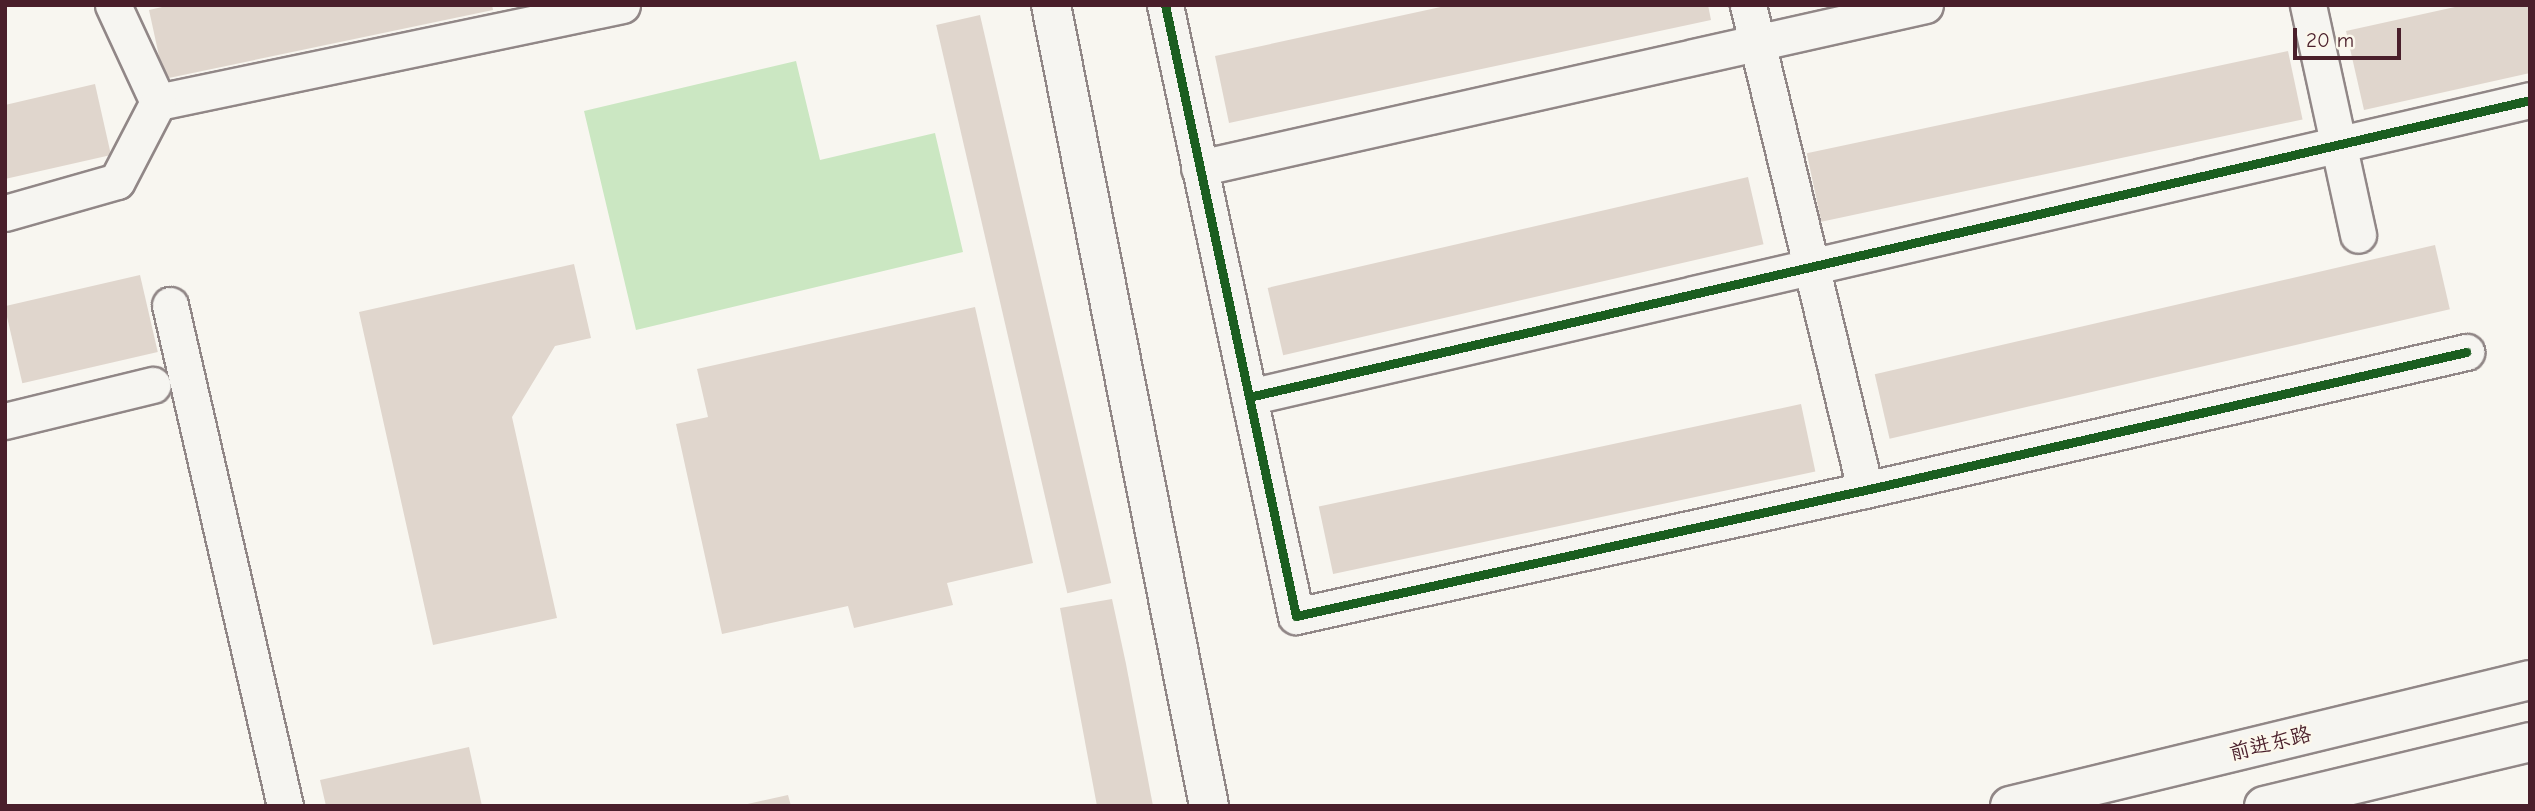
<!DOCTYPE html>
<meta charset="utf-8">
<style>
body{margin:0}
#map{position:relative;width:2535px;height:811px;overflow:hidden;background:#f8f6f0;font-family:"Comic Neue","LXGW WenKai TC",sans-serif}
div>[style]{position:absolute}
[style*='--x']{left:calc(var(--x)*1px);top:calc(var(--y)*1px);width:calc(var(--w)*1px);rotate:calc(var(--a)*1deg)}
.green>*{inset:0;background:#cbe7c2}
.building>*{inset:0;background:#e0d6cd;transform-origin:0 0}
.roads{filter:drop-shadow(2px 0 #918787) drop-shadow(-2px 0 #918787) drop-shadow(0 2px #918787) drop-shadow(0 -2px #918787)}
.minor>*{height:35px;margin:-17.5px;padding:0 17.5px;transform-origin:17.5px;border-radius:17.5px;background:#f6f5f1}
.tertiary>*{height:38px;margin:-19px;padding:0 19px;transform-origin:19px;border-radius:19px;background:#f6f5f1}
.secondary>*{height:38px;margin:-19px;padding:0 19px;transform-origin:19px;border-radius:19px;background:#f6f5f1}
.cycleway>*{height:9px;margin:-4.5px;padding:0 4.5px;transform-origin:4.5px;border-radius:4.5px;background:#1b5e20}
span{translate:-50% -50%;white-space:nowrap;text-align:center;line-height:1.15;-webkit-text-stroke:5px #fbf7ec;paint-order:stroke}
.street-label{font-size:21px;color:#4a1f2b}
.frame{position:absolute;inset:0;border:7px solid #4a1f2b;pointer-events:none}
.scale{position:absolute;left:2293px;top:28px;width:108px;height:32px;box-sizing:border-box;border:4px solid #4a1f2b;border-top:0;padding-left:9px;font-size:21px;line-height:24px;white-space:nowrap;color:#4a1f2b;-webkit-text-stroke:5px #fbf7ec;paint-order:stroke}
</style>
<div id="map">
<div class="green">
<div style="clip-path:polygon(796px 61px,820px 160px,935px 133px,963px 252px,636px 330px,584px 111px)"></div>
</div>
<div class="building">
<div style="clip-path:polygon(171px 5px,492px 5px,493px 10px,164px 79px,149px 10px)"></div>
<div style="clip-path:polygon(1450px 5px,1708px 5px,1711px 20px,1229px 123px,1215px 56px)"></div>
<div style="clip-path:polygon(2464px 5px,2530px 5px,2530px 73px,2364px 110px,2346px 31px)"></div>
<div style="left:980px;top:15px;width:583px;height:45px;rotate:77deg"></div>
<div style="left:2288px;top:51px;width:70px;height:492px;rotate:78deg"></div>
<div style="clip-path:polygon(95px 84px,111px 155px,5px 179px,5px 105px)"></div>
<div style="left:1748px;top:177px;width:69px;height:493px;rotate:77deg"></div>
<div style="left:2435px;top:245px;width:66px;height:575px;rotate:77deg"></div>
<div style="clip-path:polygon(574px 264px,591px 338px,555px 346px,512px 417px,557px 618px,433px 645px,359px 312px)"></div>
<div style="left:140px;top:275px;width:79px;height:139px;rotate:77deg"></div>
<div style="clip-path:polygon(975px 307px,1033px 563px,947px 583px,953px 605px,854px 628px,848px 606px,722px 634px,676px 424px,708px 417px,697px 369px)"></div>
<div style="left:1801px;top:404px;width:69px;height:493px;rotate:78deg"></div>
<div style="clip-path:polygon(1112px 599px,1126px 664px,1153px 806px,1097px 806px,1060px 608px)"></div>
<div style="clip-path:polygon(469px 747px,482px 806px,326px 806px,320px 780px)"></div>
<div style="clip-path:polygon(788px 795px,791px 806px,743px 806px,743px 805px)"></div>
</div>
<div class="roads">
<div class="minor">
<div style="--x:113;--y:5;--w:107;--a:65.1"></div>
<div style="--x:158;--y:102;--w:474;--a:-11.8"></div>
<div style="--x:1165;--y:5;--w:625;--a:77.9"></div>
<div style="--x:1296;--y:616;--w:583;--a:-12.49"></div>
<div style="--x:1865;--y:490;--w:617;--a:-12.93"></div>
<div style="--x:1748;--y:5;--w:499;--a:76.4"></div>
<div style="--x:2308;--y:5;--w:235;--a:77.7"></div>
<div style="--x:1199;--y:168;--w:744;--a:-12.65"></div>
<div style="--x:5;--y:213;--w:116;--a:-15.9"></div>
<div style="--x:117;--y:181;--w:89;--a:-62.6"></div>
<div style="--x:170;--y:305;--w:514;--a:77.07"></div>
<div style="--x:1249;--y:397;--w:1315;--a:-13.05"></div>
<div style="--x:5;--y:421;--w:152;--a:-13.7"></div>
</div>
<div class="tertiary">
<div style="--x:1051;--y:5;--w:816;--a:78.84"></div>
</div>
<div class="secondary">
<div style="--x:2010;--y:806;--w:535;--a:-13.62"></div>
<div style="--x:2264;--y:806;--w:274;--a:-13.5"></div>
</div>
</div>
<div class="cycleway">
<div style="--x:1165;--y:5;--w:625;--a:77.9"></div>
<div style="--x:1296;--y:616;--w:583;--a:-12.49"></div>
<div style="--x:1865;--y:490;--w:617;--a:-12.93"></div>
<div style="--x:1249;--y:397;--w:1315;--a:-13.05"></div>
</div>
<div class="street-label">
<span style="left:2270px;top:743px;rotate:-14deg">前进东路</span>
</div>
<div class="frame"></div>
<div class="scale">20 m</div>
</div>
